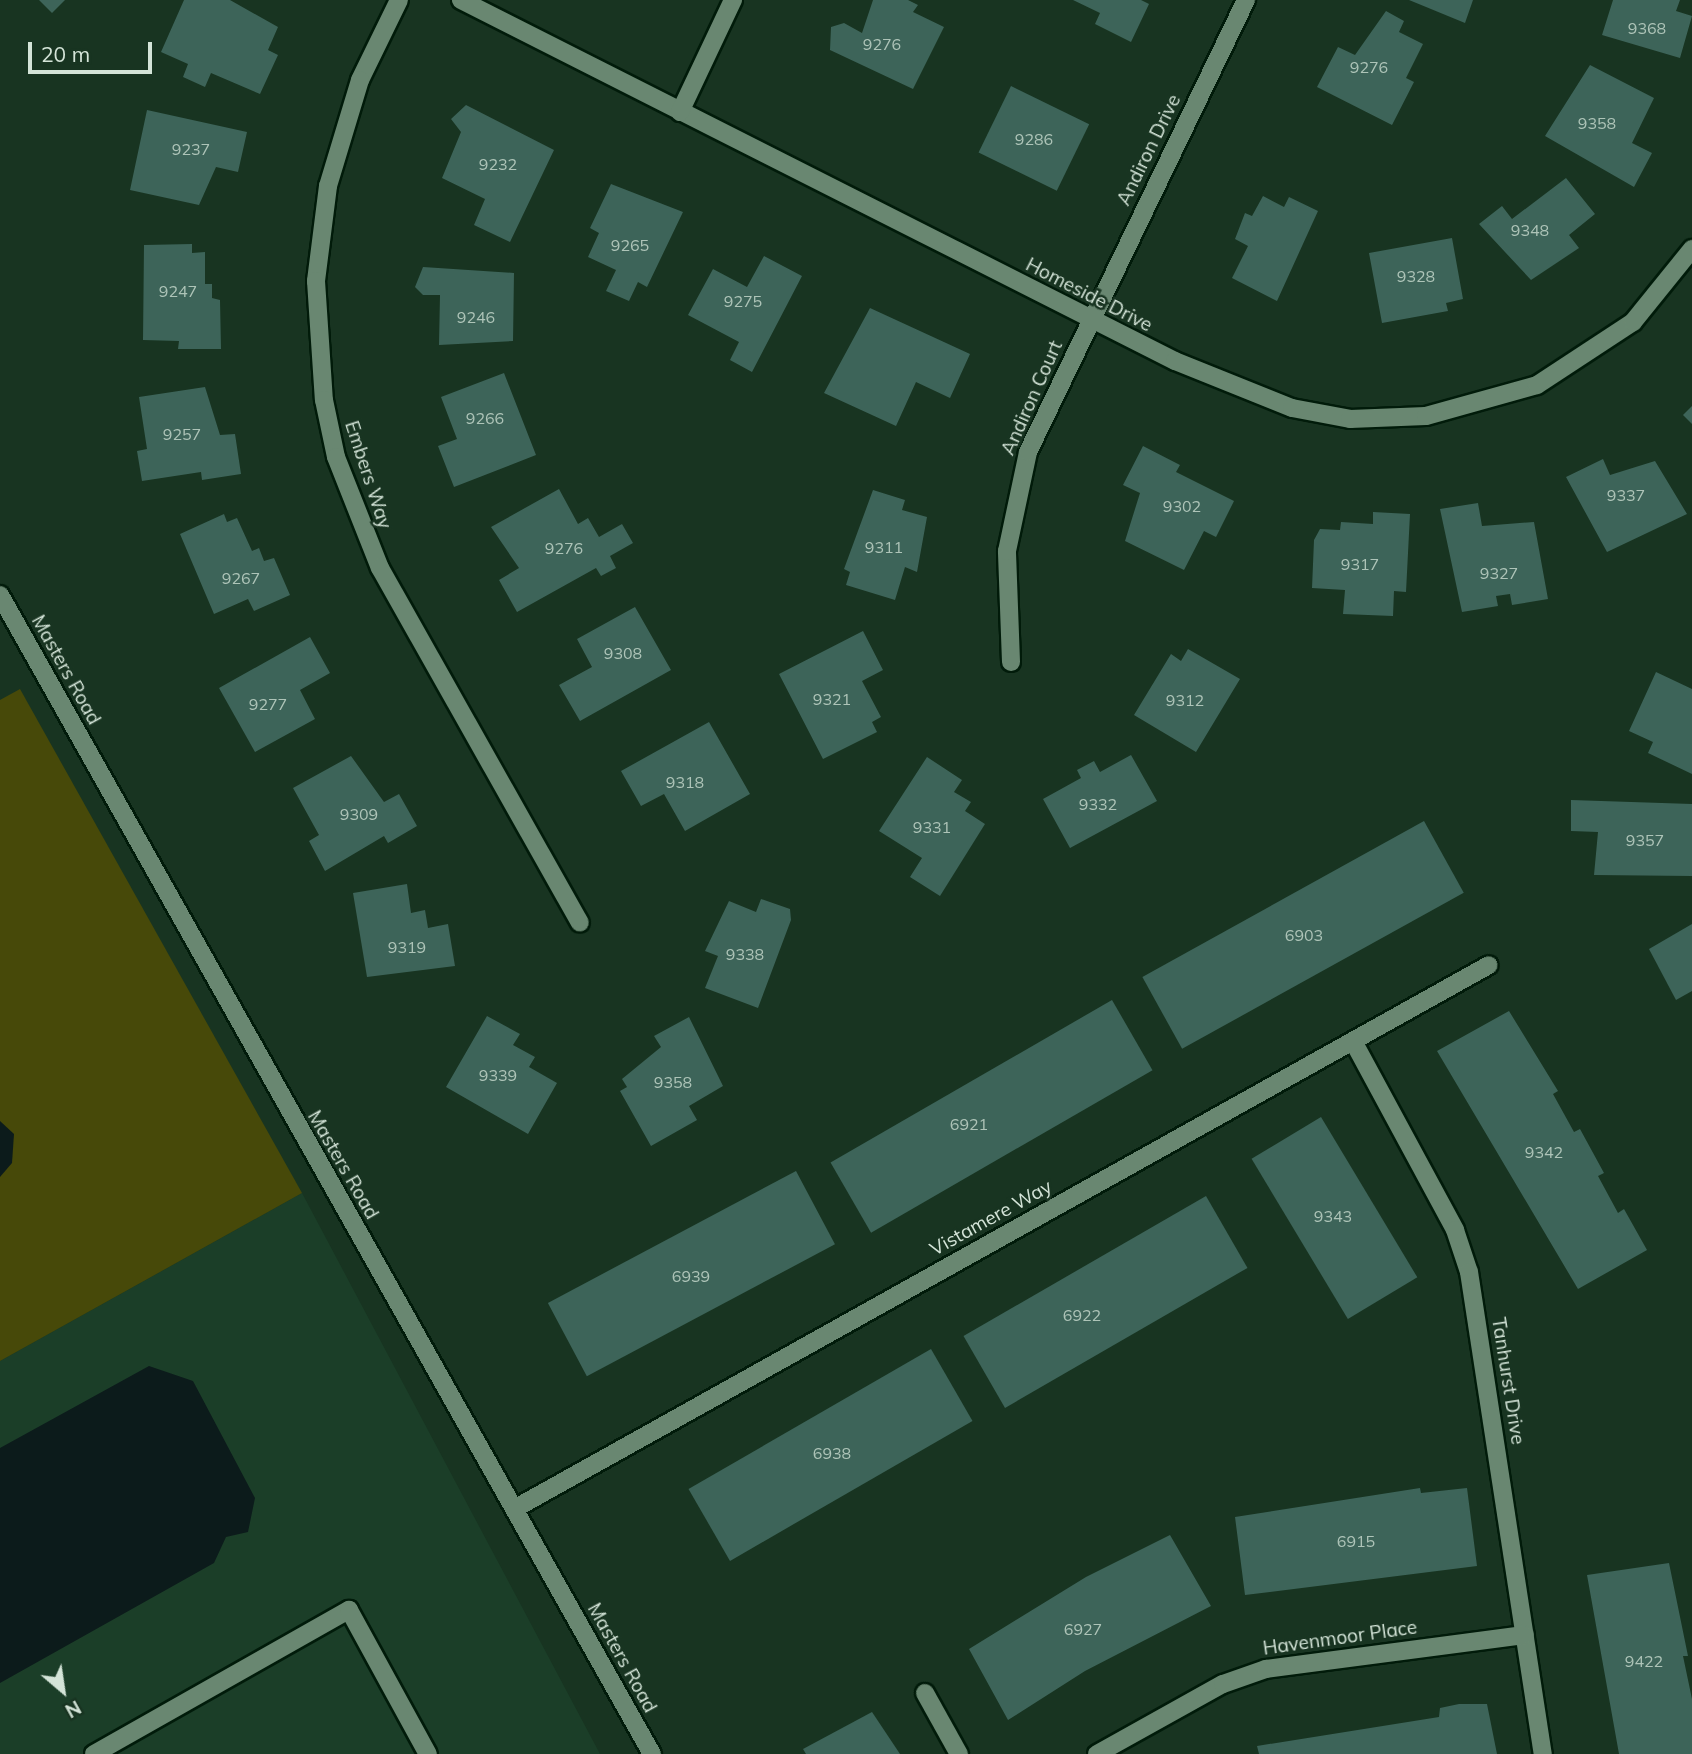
<!DOCTYPE html>
<style>
body{margin:0}
#map{position:relative;width:1692px;height:1754px;overflow:hidden;background:#183421;font-family:Mulish,sans-serif}
div>[style]{position:absolute}
[style*='--x']{left:calc(var(--x)*1px);top:calc(var(--y)*1px);width:calc(var(--w)*1px);rotate:calc(var(--a)*1deg)}
.built>*{inset:0;background:#1b3e28}
.green>*{inset:0;background:#474909}
.water>*{inset:0;background:#0c1b1b}
.building>*{inset:0;background:#3d6459;transform-origin:0 0}
.roads{filter:drop-shadow(2px 0 #011b0a) drop-shadow(-2px 0 #011b0a) drop-shadow(0 2px #011b0a) drop-shadow(0 -2px #011b0a)}
.lane>*{height:18px;margin:-9px;padding:0 9px;transform-origin:9px;border-radius:9px;background:#698771}
.street>*{height:18px;margin:-9px;padding:0 9px;transform-origin:9px;border-radius:9px;background:#698771}
.secondary>*{height:18px;margin:-9px;padding:0 9px;transform-origin:9px;border-radius:9px;background:#698771}
span{translate:-50% -50%;white-space:nowrap;text-align:center;line-height:1.15;-webkit-text-stroke:5px #183421;paint-order:stroke}
.number-label{font-size:16px;color:#aec4b8}
.number-label span{-webkit-text-stroke-width:0}
.street-label{font-size:19px;color:#d4e4d8}
.north{position:absolute;left:28px;top:1656px;width:70px;height:70px;-webkit-text-stroke:5px #183421;paint-order:stroke;rotate:151deg;font-size:19px;font-weight:700;line-height:28px;text-align:center;color:#d4e4d8}
.north::after{content:'';display:block;margin:auto;width:24px;height:32px;background:#d4e4d8;clip-path:polygon(50% 0,100% 100%,50% 72%,0 100%)}
.scale{position:absolute;left:28px;top:42px;width:124px;height:32px;box-sizing:border-box;border:4px solid #d4e4d8;border-top:0;padding-left:9px;font-size:21px;line-height:24px;white-space:nowrap;color:#d4e4d8;-webkit-text-stroke:5px #183421;paint-order:stroke}
</style>
<div id="map">
<div class="built">
<div style="clip-path:polygon(302px 1193px,600px 1754px,0 1754px,0 1361px)"></div>
</div>
<div class="green">
<div style="clip-path:polygon(20px 689px,302px 1193px,0 1361px,0 700px)"></div>
</div>
<div class="water">
<div style="clip-path:polygon(0 1121px,14px 1134px,12px 1163px,0 1177px)"></div>
<div style="clip-path:polygon(149px 1366px,193px 1381px,255px 1498px,248px 1532px,226px 1537px,214px 1563px,0 1683px,0 1448px)"></div>
</div>
<div class="building">
<div style="clip-path:polygon(39px 0,65px 0,52px 13px)"></div>
<div style="clip-path:polygon(184px 0,230px 0,278px 27px,268px 50px,278px 55px,260px 94px,211px 73px,205px 87px,183px 77px,188px 64px,161px 52px)"></div>
<div style="clip-path:polygon(873px 0,908px 0,918px 5px,913px 12px,944px 27px,913px 89px,830px 50px,831px 27px,844px 23px,862px 33px)"></div>
<div style="clip-path:polygon(1073px 0,1141px 0,1149px 4px,1131px 42px,1095px 24px,1100px 13px)"></div>
<div style="clip-path:polygon(1409px 0,1473px 0,1465px 23px)"></div>
<div style="clip-path:polygon(1613px 0,1680px 0,1676px 11px,1692px 16px,1680px 58px,1602px 35px)"></div>
<div style="clip-path:polygon(1386px 11px,1404px 21px,1399px 32px,1423px 44px,1406px 78px,1414px 82px,1392px 125px,1317px 87px,1338px 47px,1355px 55px)"></div>
<div style="clip-path:polygon(1590px 65px,1654px 98px,1632px 143px,1652px 153px,1634px 187px,1545px 136px)"></div>
<div style="left:1011px;top:86px;width:87px;height:74px;rotate:26deg"></div>
<div style="clip-path:polygon(466px 105px,554px 150px,510px 242px,474px 225px,485px 199px,442px 178px,461px 132px,451px 119px)"></div>
<div style="clip-path:polygon(147px 110px,247px 132px,238px 172px,216px 167px,199px 205px,130px 190px)"></div>
<div style="clip-path:polygon(1566px 178px,1595px 214px,1569px 235px,1579px 248px,1531px 280px,1479px 224px,1502px 206px,1512px 219px)"></div>
<div style="clip-path:polygon(611px 184px,683px 212px,647px 287px,638px 282px,629px 301px,606px 291px,616px 270px,588px 257px,599px 233px,590px 228px)"></div>
<div style="clip-path:polygon(1263px 196px,1284px 207px,1289px 197px,1318px 211px,1277px 301px,1232px 278px,1248px 246px,1235px 239px,1245px 213px,1252px 216px)"></div>
<div style="clip-path:polygon(1452px 238px,1463px 299px,1446px 303px,1448px 311px,1382px 323px,1369px 253px)"></div>
<div style="clip-path:polygon(192px 244px,192px 253px,205px 252px,205px 284px,212px 284px,212px 298px,220px 300px,221px 349px,178px 349px,179px 341px,143px 340px,144px 245px)"></div>
<div style="clip-path:polygon(764px 256px,802px 276px,752px 372px,730px 360px,739px 342px,688px 315px,713px 269px,747px 287px)"></div>
<div style="clip-path:polygon(423px 267px,514px 273px,513px 341px,439px 345px,440px 295px,423px 295px,415px 287px)"></div>
<div style="clip-path:polygon(870px 308px,970px 354px,950px 398px,916px 382px,896px 426px,824px 393px)"></div>
<div style="clip-path:polygon(504px 373px,536px 455px,454px 487px,438px 446px,457px 439px,441px 397px)"></div>
<div style="clip-path:polygon(205px 387px,220px 435px,235px 434px,241px 474px,202px 480px,201px 472px,142px 481px,137px 451px,147px 449px,139px 397px)"></div>
<div style="clip-path:polygon(1692px 406px,1692px 424px,1683px 415px)"></div>
<div style="clip-path:polygon(1143px 446px,1180px 465px,1176px 472px,1234px 501px,1216px 537px,1204px 531px,1184px 570px,1125px 541px,1140px 493px,1123px 485px)"></div>
<div style="clip-path:polygon(1603px 459px,1610px 475px,1655px 461px,1687px 514px,1607px 552px,1566px 477px)"></div>
<div style="clip-path:polygon(559px 489px,578px 524px,588px 518px,599px 537px,622px 524px,633px 543px,610px 556px,616px 568px,601px 576px,596px 568px,517px 612px,499px 580px,519px 568px,491px 527px)"></div>
<div style="clip-path:polygon(873px 490px,905px 500px,902px 510px,927px 517px,917px 572px,905px 567px,895px 600px,846px 585px,850px 572px,844px 569px)"></div>
<div style="clip-path:polygon(1478px 503px,1482px 526px,1534px 522px,1548px 599px,1512px 605px,1510px 594px,1496px 596px,1498px 606px,1462px 612px,1440px 509px)"></div>
<div style="clip-path:polygon(1373px 512px,1410px 514px,1406px 592px,1394px 591px,1393px 616px,1343px 614px,1345px 590px,1312px 588px,1314px 540px,1320px 529px,1340px 530px,1341px 522px,1373px 524px)"></div>
<div style="clip-path:polygon(224px 514px,227px 522px,237px 518px,252px 551px,259px 548px,264px 561px,274px 558px,290px 595px,254px 611px,248px 599px,214px 614px,180px 534px)"></div>
<div style="clip-path:polygon(635px 607px,671px 670px,580px 721px,559px 685px,592px 667px,577px 639px)"></div>
<div style="clip-path:polygon(863px 631px,883px 670px,862px 681px,881px 717px,872px 722px,877px 732px,823px 759px,779px 674px)"></div>
<div style="clip-path:polygon(310px 637px,330px 673px,300px 690px,315px 719px,255px 752px,219px 688px)"></div>
<div style="clip-path:polygon(1188px 649px,1240px 679px,1196px 752px,1134px 715px,1171px 654px,1181px 661px)"></div>
<div style="clip-path:polygon(1656px 672px,1692px 689px,1692px 774px,1648px 753px,1653px 742px,1629px 731px)"></div>
<div style="clip-path:polygon(709px 722px,750px 794px,685px 831px,664px 794px,641px 806px,621px 771px)"></div>
<div style="clip-path:polygon(1131px 755px,1157px 801px,1070px 848px,1043px 799px,1081px 778px,1077px 770px,1094px 761px,1100px 772px)"></div>
<div style="clip-path:polygon(351px 756px,384px 802px,399px 794px,417px 826px,388px 843px,384px 836px,325px 871px,309px 841px,319px 835px,293px 788px)"></div>
<div style="clip-path:polygon(927px 757px,962px 780px,954px 792px,971px 802px,965px 811px,985px 824px,940px 896px,910px 877px,922px 858px,879px 831px)"></div>
<div style="clip-path:polygon(1571px 800px,1692px 804px,1692px 876px,1594px 875px,1598px 832px,1571px 831px)"></div>
<div style="left:1424px;top:821px;width:82px;height:322px;rotate:61deg"></div>
<div style="clip-path:polygon(407px 884px,411px 913px,425px 910px,428px 928px,448px 924px,455px 966px,367px 977px,353px 893px)"></div>
<div style="clip-path:polygon(761px 899px,790px 909px,791px 920px,758px 1008px,705px 988px,718px 956px,705px 951px,729px 901px,756px 912px)"></div>
<div style="clip-path:polygon(1692px 924px,1692px 991px,1676px 1000px,1649px 949px)"></div>
<div style="left:1112px;top:1000px;width:81px;height:325px;rotate:60deg"></div>
<div style="clip-path:polygon(1509px 1011px,1558px 1091px,1553px 1094px,1574px 1132px,1580px 1129px,1604px 1173px,1598px 1176px,1618px 1213px,1624px 1209px,1647px 1250px,1578px 1289px,1437px 1051px)"></div>
<div style="clip-path:polygon(487px 1016px,520px 1034px,513px 1045px,535px 1057px,529px 1067px,557px 1083px,528px 1134px,446px 1087px)"></div>
<div style="clip-path:polygon(689px 1017px,723px 1086px,689px 1106px,697px 1120px,651px 1146px,620px 1091px,627px 1087px,622px 1079px,661px 1047px,654px 1036px)"></div>
<div style="left:1321px;top:1117px;width:187px;height:81px;rotate:59deg"></div>
<div style="left:796px;top:1171px;width:83px;height:281px;rotate:62deg"></div>
<div style="left:1206px;top:1196px;width:83px;height:280px;rotate:60deg"></div>
<div style="left:931px;top:1349px;width:83px;height:280px;rotate:60deg"></div>
<div style="clip-path:polygon(1420px 1488px,1421px 1493px,1467px 1488px,1477px 1566px,1245px 1595px,1235px 1517px)"></div>
<div style="clip-path:polygon(1170px 1535px,1211px 1606px,1085px 1671px,1008px 1720px,969px 1649px,1086px 1577px)"></div>
<div style="clip-path:polygon(1669px 1563px,1688px 1656px,1683px 1656px,1692px 1699px,1692px 1754px,1619px 1754px,1587px 1575px)"></div>
<div style="clip-path:polygon(1459px 1704px,1487px 1704px,1497px 1754px,1259px 1754px,1257px 1746px,1439px 1717px,1440px 1708px)"></div>
<div style="clip-path:polygon(872px 1712px,900px 1754px,806px 1754px,803px 1749px)"></div>
</div>
<div class="roads">
<div class="lane">
<div style="--x:94;--y:1754;--w:293;--a:-29.5"></div>
<div style="--x:349;--y:1610;--w:164;--a:61.3"></div>
</div>
<div class="street">
<div style="--x:399;--y:0;--w:89;--a:116"></div>
<div style="--x:360;--y:80;--w:111;--a:106.8"></div>
<div style="--x:328;--y:186;--w:96;--a:97.2"></div>
<div style="--x:316;--y:281;--w:119;--a:86.2"></div>
<div style="--x:324;--y:400;--w:58;--a:78.1"></div>
<div style="--x:336;--y:457;--w:119;--a:68.4"></div>
<div style="--x:380;--y:568;--w:407;--a:60.6"></div>
<div style="--x:461;--y:0;--w:800;--a:26.82"></div>
<div style="--x:1175;--y:361;--w:126;--a:21.9"></div>
<div style="--x:1292;--y:408;--w:59;--a:10.7"></div>
<div style="--x:1350;--y:419;--w:76;--a:-2.3"></div>
<div style="--x:1426;--y:416;--w:115;--a:-15.6"></div>
<div style="--x:1537;--y:385;--w:115;--a:-33.3"></div>
<div style="--x:1633;--y:322;--w:94;--a:-51.1"></div>
<div style="--x:680;--y:112;--w:124;--a:-64.7"></div>
<div style="--x:1011;--y:662;--w:111;--a:-92.1"></div>
<div style="--x:1007;--y:551;--w:101;--a:-78"></div>
<div style="--x:1028;--y:452;--w:502;--a:-64.25"></div>
<div style="--x:1353;--y:1041;--w:215;--a:61.6"></div>
<div style="--x:1455;--y:1230;--w:44;--a:71.6"></div>
<div style="--x:1469;--y:1272;--w:488;--a:81.3"></div>
<div style="--x:514;--y:1509;--w:1116;--a:-29.16"></div>
<div style="--x:925;--y:1693;--w:70;--a:60.9"></div>
<div style="--x:1097;--y:1754;--w:144;--a:-29.1"></div>
<div style="--x:1223;--y:1684;--w:46;--a:-19.2"></div>
<div style="--x:1266;--y:1669;--w:261;--a:-7.5"></div>
</div>
<div class="secondary">
<div style="--x:0;--y:595;--w:1330;--a:60.64"></div>
</div>
</div>
<div class="number-label">
<span style="left:1647px;top:28px">9368</span>
<span style="left:882px;top:44px">9276</span>
<span style="left:1369px;top:67px">9276</span>
<span style="left:1597px;top:123px">9358</span>
<span style="left:1034px;top:139px">9286</span>
<span style="left:191px;top:149px">9237</span>
<span style="left:498px;top:164px">9232</span>
<span style="left:1530px;top:230px">9348</span>
<span style="left:630px;top:245px">9265</span>
<span style="left:1416px;top:276px">9328</span>
<span style="left:178px;top:291px">9247</span>
<span style="left:743px;top:301px">9275</span>
<span style="left:476px;top:317px">9246</span>
<span style="left:485px;top:418px">9266</span>
<span style="left:182px;top:434px">9257</span>
<span style="left:1626px;top:495px">9337</span>
<span style="left:1182px;top:506px">9302</span>
<span style="left:884px;top:547px">9311</span>
<span style="left:564px;top:548px">9276</span>
<span style="left:1360px;top:564px">9317</span>
<span style="left:1499px;top:573px">9327</span>
<span style="left:241px;top:578px">9267</span>
<span style="left:623px;top:653px">9308</span>
<span style="left:832px;top:699px">9321</span>
<span style="left:1185px;top:700px">9312</span>
<span style="left:268px;top:704px">9277</span>
<span style="left:685px;top:782px">9318</span>
<span style="left:1098px;top:804px">9332</span>
<span style="left:359px;top:814px">9309</span>
<span style="left:932px;top:827px">9331</span>
<span style="left:1645px;top:840px">9357</span>
<span style="left:1304px;top:935px">6903</span>
<span style="left:407px;top:947px">9319</span>
<span style="left:745px;top:954px">9338</span>
<span style="left:498px;top:1075px">9339</span>
<span style="left:673px;top:1082px">9358</span>
<span style="left:969px;top:1124px">6921</span>
<span style="left:1544px;top:1152px">9342</span>
<span style="left:1333px;top:1216px">9343</span>
<span style="left:691px;top:1276px">6939</span>
<span style="left:1082px;top:1315px">6922</span>
<span style="left:832px;top:1453px">6938</span>
<span style="left:1356px;top:1541px">6915</span>
<span style="left:1083px;top:1629px">6927</span>
<span style="left:1644px;top:1661px">9422</span>
</div>
<div class="street-label">
<span style="left:1149px;top:150px;rotate:-64deg">Andiron Drive</span>
<span style="left:1089px;top:295px;rotate:27deg">Homeside Drive</span>
<span style="left:1032px;top:398px;rotate:-66deg">Andiron Court</span>
<span style="left:368px;top:475px;rotate:72deg">Embers Way</span>
<span style="left:66px;top:670px;rotate:61deg">Masters Road</span>
<span style="left:343px;top:1165px;rotate:60deg">Masters Road</span>
<span style="left:991px;top:1218px;rotate:-29deg">Vistamere Way</span>
<span style="left:1508px;top:1381px;rotate:81deg">Tanhurst Drive</span>
<span style="left:1340px;top:1638px;rotate:-8deg">Havenmoor Place</span>
<span style="left:622px;top:1658px;rotate:61deg">Masters Road</span>
</div>
<div class="north">N</div>
<div class="scale">20 m</div>
</div>
